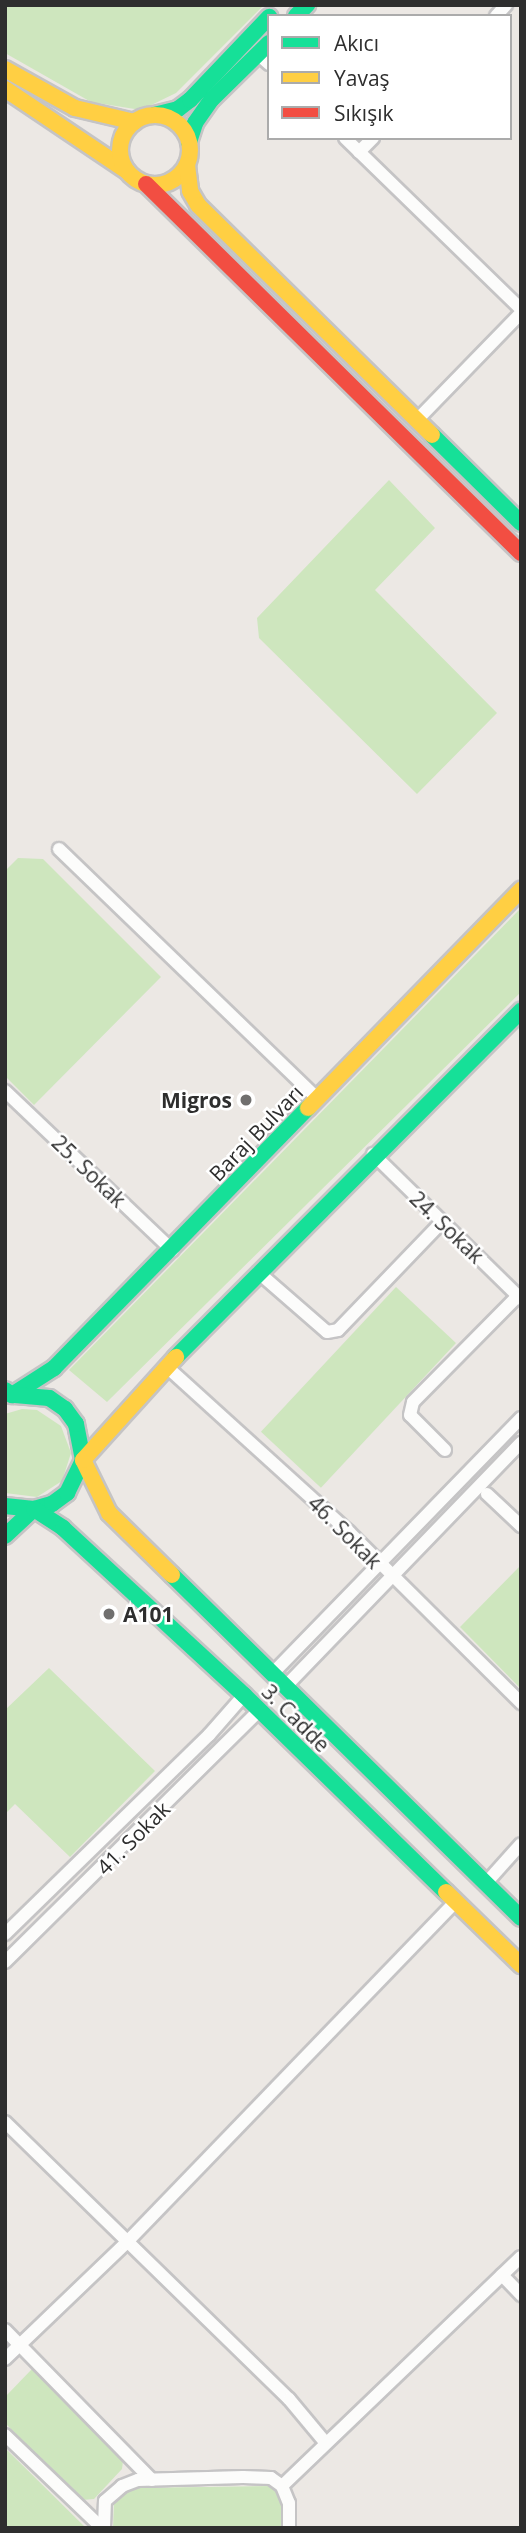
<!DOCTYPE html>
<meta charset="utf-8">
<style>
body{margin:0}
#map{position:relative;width:526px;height:2533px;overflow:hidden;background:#ece8e4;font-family:"Open Sans",sans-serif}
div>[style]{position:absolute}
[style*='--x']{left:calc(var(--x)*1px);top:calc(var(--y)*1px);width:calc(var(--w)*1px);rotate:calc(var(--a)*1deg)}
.green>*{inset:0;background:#cee6be;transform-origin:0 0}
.roads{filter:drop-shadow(2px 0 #c5c4c5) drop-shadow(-2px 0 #c5c4c5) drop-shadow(0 2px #c5c4c5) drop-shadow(0 -2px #c5c4c5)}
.street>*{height:12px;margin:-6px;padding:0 6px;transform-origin:6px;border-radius:6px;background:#fcfcfb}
.fast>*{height:16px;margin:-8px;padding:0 8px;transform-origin:8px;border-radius:8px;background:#16e098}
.slow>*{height:16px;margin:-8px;padding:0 8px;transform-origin:8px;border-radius:8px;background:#ffcf43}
.slow>.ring{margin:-8px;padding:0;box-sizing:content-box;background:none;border:16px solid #ffcf43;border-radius:50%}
.jam>*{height:16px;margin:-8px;padding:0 8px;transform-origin:8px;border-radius:8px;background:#f24e42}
.dots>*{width:19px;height:19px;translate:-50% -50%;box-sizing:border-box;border:4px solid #fff;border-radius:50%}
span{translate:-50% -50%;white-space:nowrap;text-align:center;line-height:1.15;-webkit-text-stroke:5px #fff;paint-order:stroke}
.poi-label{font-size:21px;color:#2e2e2e;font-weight:700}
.right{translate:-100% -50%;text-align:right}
.left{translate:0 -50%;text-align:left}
.street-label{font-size:21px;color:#2e2e2e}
.frame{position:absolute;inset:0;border:7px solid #2e2e2e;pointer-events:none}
.legend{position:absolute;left:267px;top:14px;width:245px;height:126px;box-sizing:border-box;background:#fff;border:2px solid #ababab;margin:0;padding:9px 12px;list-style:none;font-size:21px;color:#2e2e2e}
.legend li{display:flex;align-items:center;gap:14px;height:35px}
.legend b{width:35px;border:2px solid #ababab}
</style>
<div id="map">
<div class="green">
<div style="clip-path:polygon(5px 5px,264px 5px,176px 93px,141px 110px,91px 102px,5px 53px)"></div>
<div style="clip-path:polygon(389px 480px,435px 528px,375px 590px,497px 713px,417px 794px,259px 638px,257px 618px)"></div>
<div style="clip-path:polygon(18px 858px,43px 859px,161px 977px,34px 1105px,5px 1076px,5px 871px)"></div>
<div style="clip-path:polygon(521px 908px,521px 992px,107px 1402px,69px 1370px)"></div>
<div style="left:396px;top:1287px;width:82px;height:198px;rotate:43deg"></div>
<div style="clip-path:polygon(22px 1409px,37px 1410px,61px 1426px,71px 1453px,62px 1481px,37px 1497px,5px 1493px,5px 1414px)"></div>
<div style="clip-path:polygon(521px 1565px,521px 1687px,520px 1688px,460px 1627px)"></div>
<div style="clip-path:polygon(49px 1668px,155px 1771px,70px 1857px,15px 1804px,5px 1814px,5px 1710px)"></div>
<div style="clip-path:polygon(32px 2369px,123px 2461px,122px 2469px,94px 2499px,82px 2500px,5px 2423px,5px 2397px)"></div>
<div style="clip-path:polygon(5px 2448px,86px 2528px,5px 2528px)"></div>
<div style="clip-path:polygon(273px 2486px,282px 2499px,281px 2528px,113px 2528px,114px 2503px,120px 2492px,133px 2488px)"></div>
</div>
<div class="roads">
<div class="street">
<div style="--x:496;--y:16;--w:15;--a:-48"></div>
<div style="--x:258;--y:54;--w:15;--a:42"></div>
<div style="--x:345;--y:138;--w:245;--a:44.2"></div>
<div style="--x:359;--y:152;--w:20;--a:-45"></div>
<div style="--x:417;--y:420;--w:149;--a:-45.8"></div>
<div style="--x:59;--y:849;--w:360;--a:44"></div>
<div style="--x:5;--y:1091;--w:231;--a:43.6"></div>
<div style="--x:373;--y:1154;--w:207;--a:44.4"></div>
<div style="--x:258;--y:1272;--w:91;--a:41"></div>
<div style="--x:327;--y:1332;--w:11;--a:-10"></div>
<div style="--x:338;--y:1330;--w:150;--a:-46.1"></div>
<div style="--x:166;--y:1366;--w:247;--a:42.2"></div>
<div style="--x:349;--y:1532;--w:243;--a:44.8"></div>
<div style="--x:445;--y:1450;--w:49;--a:-135"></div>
<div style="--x:410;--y:1415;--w:13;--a:-77"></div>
<div style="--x:413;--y:1402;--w:149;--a:-45.3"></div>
<div style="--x:487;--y:1494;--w:47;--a:43.3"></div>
<div style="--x:272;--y:1674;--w:357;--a:-45.8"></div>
<div style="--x:286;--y:1686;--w:338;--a:-46"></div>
<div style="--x:486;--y:1883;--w:52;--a:-48.1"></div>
<div style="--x:5;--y:1934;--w:285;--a:-44.3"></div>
<div style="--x:209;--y:1735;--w:53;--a:-48.8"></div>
<div style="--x:5;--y:1962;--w:357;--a:-44.7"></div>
<div style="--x:5;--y:2122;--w:397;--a:44.3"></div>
<div style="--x:289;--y:2399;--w:56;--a:50.1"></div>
<div style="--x:502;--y:2275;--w:28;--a:46"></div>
<div style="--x:5;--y:2330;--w:210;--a:45.6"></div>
<div style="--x:5;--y:2359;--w:166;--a:-43.8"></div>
<div style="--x:125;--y:2244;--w:475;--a:-46"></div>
<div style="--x:5;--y:2435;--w:134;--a:43.8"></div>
<div style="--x:282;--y:2486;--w:331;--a:-43.8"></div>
<div style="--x:104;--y:2528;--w:27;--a:-88"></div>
<div style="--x:105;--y:2501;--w:23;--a:-41"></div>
<div style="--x:122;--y:2486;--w:17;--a:-21"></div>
<div style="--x:138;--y:2480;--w:105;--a:-1.6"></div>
<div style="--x:243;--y:2477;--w:28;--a:2"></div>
<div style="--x:271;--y:2478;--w:14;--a:36"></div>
<div style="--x:282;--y:2486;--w:18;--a:68"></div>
<div style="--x:289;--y:2503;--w:25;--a:90"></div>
</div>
<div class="fast">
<div style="--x:296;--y:16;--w:16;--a:-45"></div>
<div style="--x:154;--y:115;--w:25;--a:-14"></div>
<div style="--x:178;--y:109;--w:15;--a:-37"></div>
<div style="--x:190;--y:100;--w:115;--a:-46.4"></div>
<div style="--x:189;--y:142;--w:20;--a:-72"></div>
<div style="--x:195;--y:123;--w:29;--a:-55"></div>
<div style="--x:212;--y:99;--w:80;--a:-44.5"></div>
<div style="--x:432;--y:435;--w:125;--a:44.7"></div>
<div style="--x:176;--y:1357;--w:489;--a:-45.1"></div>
<div style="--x:5;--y:1390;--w:9;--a:36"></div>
<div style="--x:12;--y:1395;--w:50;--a:-32.7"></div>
<div style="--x:54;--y:1368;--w:363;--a:-45.7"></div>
<div style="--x:5;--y:1506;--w:29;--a:6"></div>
<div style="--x:34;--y:1509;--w:19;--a:-16"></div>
<div style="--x:52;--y:1504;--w:19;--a:-36"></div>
<div style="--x:67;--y:1493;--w:37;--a:-64"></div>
<div style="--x:83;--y:1460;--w:37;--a:-101"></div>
<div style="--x:76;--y:1424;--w:19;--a:-126"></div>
<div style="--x:65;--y:1409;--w:19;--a:-145"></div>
<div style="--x:49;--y:1398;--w:37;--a:-175"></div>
<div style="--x:5;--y:1536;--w:40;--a:-43"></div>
<div style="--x:34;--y:1509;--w:35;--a:33"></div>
<div style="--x:63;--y:1528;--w:246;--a:42.7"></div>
<div style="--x:244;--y:1695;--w:282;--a:44.3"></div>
<div style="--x:172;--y:1575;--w:489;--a:44.5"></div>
</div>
<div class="slow">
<div style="--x:5;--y:69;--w:80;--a:29.1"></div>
<div style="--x:75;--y:108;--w:61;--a:13.3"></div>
<div style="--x:5;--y:89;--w:147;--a:33.9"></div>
<div class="ring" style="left:120px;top:115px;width:54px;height:54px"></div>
<div style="--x:187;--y:165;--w:26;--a:83"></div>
<div style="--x:190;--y:191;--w:16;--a:60"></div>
<div style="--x:198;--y:205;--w:328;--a:44.5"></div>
<div style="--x:308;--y:1108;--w:305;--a:-45.7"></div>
<div style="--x:172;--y:1575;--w:88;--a:-135.5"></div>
<div style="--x:109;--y:1513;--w:59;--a:-116.1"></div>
<div style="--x:83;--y:1460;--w:139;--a:-47.9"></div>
<div style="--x:446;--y:1892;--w:105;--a:44.2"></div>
</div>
<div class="jam">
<div style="--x:146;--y:184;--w:526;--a:44.54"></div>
</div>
</div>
<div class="dots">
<div style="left:246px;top:1100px;background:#706f6e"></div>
<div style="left:109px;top:1614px;background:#706f6e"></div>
</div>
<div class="poi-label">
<span class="right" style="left:232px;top:1100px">Migros</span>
<span class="left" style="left:123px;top:1614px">A101</span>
</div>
<div class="street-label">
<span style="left:256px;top:1133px;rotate:-46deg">Baraj Bulvarı</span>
<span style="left:89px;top:1171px;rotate:44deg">25. Sokak</span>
<span style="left:447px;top:1227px;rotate:44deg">24. Sokak</span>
<span style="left:345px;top:1532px;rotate:45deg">46. Sokak</span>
<span style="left:296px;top:1718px;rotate:45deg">3. Cadde</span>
<span style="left:133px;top:1838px;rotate:-45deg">41. Sokak</span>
</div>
<div class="frame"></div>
<ul class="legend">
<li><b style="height:9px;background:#16e098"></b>Akıcı</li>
<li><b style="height:9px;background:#ffcf43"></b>Yavaş</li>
<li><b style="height:9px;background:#f24e42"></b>Sıkışık</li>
</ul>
</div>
